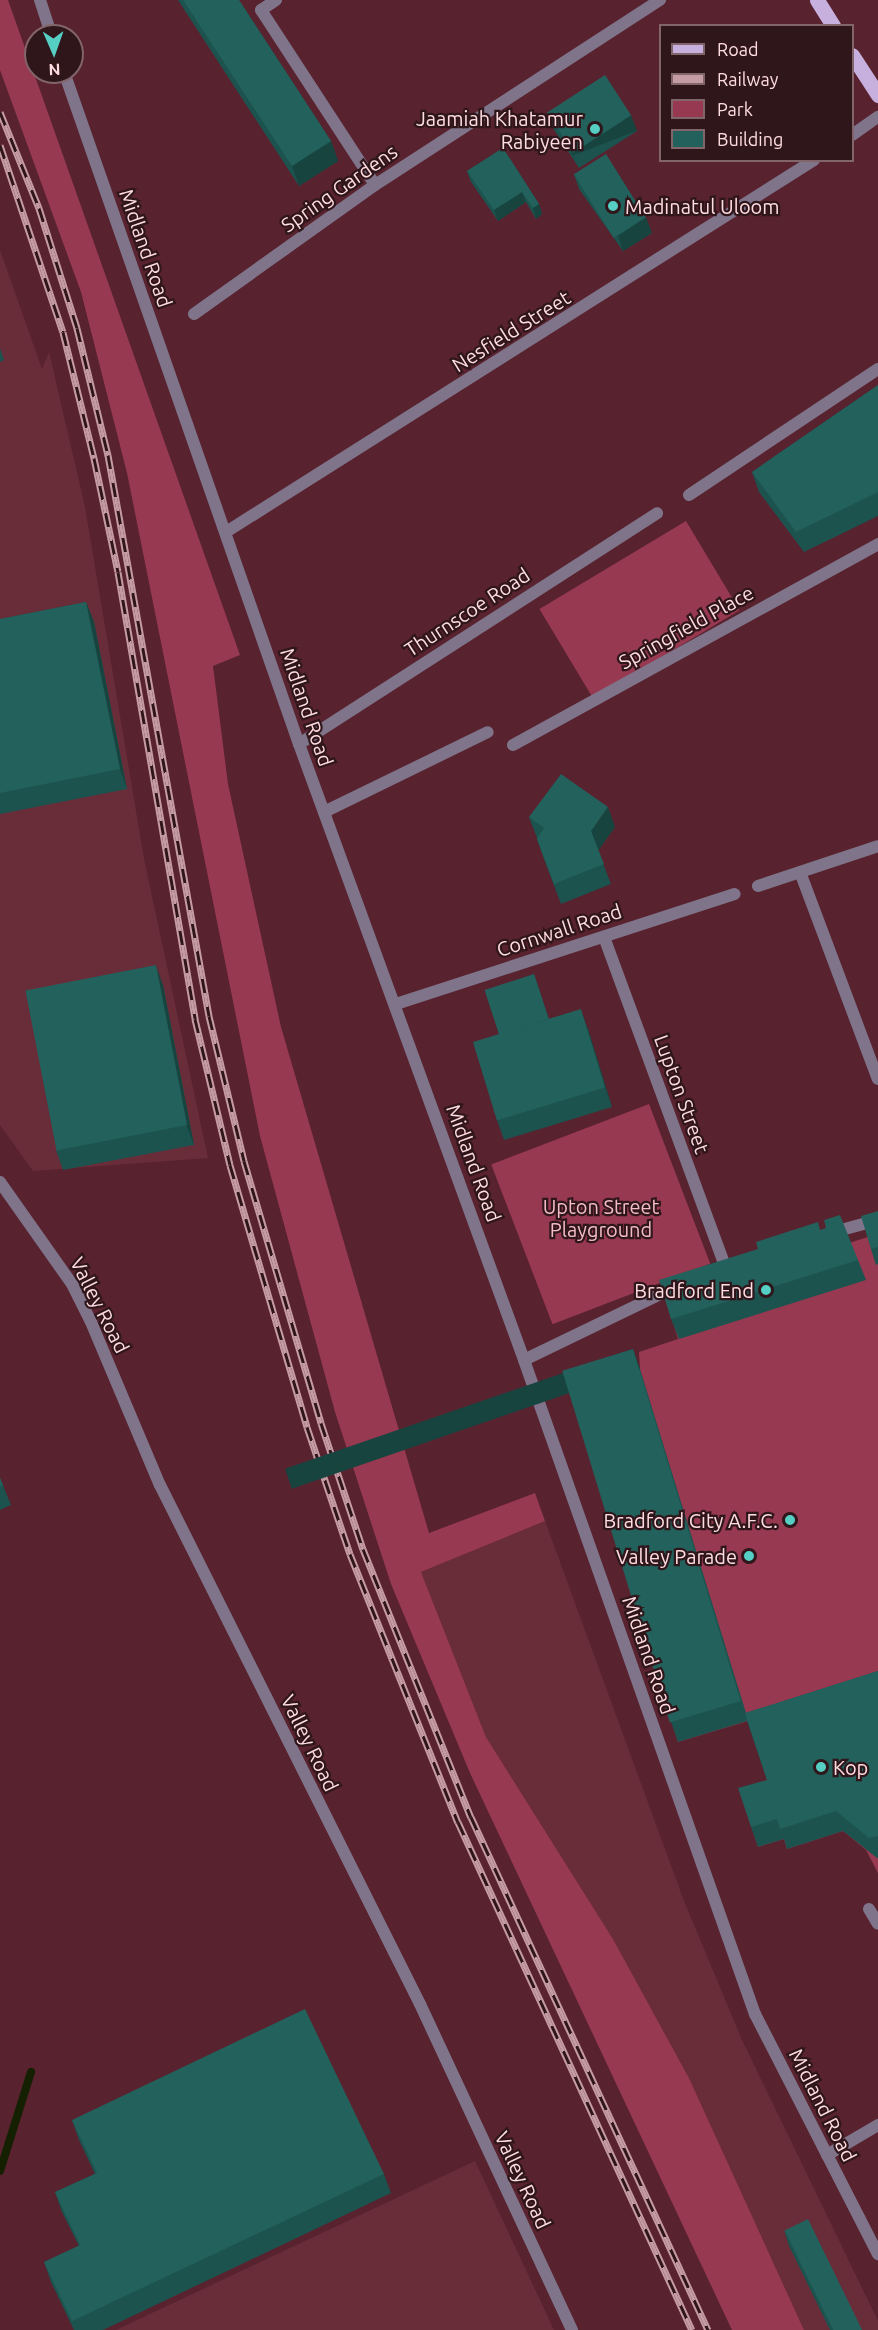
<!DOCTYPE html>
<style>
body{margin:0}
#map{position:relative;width:878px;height:2330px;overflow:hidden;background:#58222f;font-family:Ubuntu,sans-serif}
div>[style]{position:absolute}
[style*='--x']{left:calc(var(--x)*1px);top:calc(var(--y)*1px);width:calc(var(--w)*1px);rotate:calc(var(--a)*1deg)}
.built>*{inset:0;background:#692d3a}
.green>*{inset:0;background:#973950;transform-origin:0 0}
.stream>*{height:8px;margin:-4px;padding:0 4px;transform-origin:4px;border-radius:4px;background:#152002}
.minor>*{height:12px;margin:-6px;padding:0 6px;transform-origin:6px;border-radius:6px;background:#7f748a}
.tertiary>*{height:12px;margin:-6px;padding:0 6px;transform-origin:6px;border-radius:6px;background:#7f748a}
.primary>*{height:15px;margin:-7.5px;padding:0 7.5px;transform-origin:7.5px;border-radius:7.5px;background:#c7b0de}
.rail>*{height:7px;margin-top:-3.5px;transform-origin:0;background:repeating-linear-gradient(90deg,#2e161b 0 14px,#c69ca4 0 28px);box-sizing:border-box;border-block:2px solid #c69ca4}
.wall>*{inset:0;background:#1d534f}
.shaded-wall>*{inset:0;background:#184440;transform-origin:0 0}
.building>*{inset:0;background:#22615c;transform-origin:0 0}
.dots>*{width:16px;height:16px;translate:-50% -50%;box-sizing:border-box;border:3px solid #2e161b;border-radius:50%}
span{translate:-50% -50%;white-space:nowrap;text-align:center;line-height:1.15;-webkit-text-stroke:4.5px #2e161b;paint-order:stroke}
.poi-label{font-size:20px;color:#ffdce1}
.right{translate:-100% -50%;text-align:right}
.left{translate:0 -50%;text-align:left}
.street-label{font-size:20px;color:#ffdce1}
.park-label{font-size:20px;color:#f4bcc5}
.legend{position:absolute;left:659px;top:24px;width:195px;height:138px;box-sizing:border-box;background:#2e161b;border:2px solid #82656a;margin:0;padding:8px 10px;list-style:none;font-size:18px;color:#ffdce1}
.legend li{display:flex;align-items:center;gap:12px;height:30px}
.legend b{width:30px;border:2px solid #82656a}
.north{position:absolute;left:24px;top:24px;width:60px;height:60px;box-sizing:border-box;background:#2e161b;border:2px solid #82656a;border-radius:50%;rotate:178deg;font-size:16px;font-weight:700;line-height:24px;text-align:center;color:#ffdce1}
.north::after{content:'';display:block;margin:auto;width:21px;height:27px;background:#56cec4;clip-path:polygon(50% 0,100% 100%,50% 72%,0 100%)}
</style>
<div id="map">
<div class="built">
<div style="clip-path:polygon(0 250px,42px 369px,49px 352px,85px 507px,144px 859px,208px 1158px,33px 1171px,0 1125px)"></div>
<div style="clip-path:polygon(545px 1521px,684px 1901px,742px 2040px,878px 2321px,878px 2330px,804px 2330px,689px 2078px,613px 1939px,486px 1737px,421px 1572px)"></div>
<div style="clip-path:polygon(475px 2161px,554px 2330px,116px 2330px)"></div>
</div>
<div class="green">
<div style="clip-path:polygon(0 0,8px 0,240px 655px,213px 666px,228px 784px,281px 1027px,429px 1533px,535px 1493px,545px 1521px,421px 1572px,486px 1737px,613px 1939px,689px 2078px,804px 2330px,732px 2330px,470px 1773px,391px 1584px,335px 1412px,260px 1136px,127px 473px,81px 292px,0 70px)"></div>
<div style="left:686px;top:521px;width:104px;height:171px;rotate:59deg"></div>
<div style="left:649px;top:1104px;width:171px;height:169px;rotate:69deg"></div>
<div style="clip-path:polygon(878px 1228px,878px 1873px,866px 1850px,843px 1831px,787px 1849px,784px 1839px,758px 1847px,746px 1808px,774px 1800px,748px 1721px,678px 1742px,570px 1391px,640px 1369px,639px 1352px,678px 1339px,666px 1300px,868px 1237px)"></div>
</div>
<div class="stream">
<div style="--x:0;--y:2171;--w:104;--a:-72.6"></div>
</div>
<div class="minor">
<div style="--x:276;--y:0;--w:18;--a:146"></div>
<div style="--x:261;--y:10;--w:209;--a:56.9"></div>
<div style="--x:852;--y:135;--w:32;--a:-35"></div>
<div style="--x:194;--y:314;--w:222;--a:-35.5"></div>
<div style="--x:375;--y:185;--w:340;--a:-33"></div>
<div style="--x:689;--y:495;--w:227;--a:-33.7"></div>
<div style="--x:226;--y:532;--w:696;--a:-32.32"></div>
<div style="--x:299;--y:744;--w:426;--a:-32.8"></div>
<div style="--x:513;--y:745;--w:417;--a:-28.8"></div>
<div style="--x:324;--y:812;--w:182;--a:-26"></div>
<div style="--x:800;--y:872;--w:221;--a:69.4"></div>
<div style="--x:758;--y:886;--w:126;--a:-18.4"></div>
<div style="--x:604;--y:937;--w:348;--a:69.8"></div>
<div style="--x:396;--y:1004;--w:356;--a:-18"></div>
<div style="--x:830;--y:1233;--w:50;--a:-15.2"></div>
<div style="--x:524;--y:1360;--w:168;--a:-25.8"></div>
<div style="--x:869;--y:1909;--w:17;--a:59"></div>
<div style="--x:827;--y:2155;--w:59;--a:-30.5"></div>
</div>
<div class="tertiary">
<div style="--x:40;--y:0;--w:38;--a:72"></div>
<div style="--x:64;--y:72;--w:712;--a:70.73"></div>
<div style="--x:299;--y:744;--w:656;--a:69.93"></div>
<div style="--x:524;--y:1360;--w:694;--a:70.55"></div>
<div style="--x:755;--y:2014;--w:270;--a:62.9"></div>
<div style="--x:0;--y:1182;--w:125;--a:54.8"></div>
<div style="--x:72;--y:1284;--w:42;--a:63.4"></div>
<div style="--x:91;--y:1322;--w:177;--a:67.1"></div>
<div style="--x:160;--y:1485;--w:580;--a:63.39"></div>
<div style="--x:420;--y:2004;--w:360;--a:65"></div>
</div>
<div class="primary">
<div style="--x:817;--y:0;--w:31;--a:58"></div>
<div style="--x:852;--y:55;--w:48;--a:57"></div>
</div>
<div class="rail">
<div style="--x:0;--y:112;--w:104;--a:67.9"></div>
<div style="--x:39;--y:208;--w:126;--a:72.4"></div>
<div style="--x:77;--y:328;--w:131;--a:76.3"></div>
<div style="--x:108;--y:455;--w:570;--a:79.79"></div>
<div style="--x:209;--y:1016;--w:149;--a:76.4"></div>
<div style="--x:244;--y:1161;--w:273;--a:73.6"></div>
<div style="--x:321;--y:1423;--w:133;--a:71.6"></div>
<div style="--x:363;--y:1549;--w:289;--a:68.1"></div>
<div style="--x:471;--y:1817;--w:565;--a:65.2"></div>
<div style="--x:0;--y:145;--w:197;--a:71.4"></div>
<div style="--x:63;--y:332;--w:130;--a:76.2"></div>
<div style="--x:94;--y:458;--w:116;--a:78.1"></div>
<div style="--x:118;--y:572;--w:454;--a:80.2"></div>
<div style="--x:195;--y:1019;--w:150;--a:76.5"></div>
<div style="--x:230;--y:1165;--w:273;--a:73.6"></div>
<div style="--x:307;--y:1427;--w:134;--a:71.3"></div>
<div style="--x:350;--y:1554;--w:289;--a:68.1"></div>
<div style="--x:458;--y:1822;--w:559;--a:65.27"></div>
</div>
<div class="wall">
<div style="clip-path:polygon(178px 0,239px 0,331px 141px,338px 161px,299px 186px)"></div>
<div style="clip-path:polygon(547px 112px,637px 131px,579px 168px,553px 128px)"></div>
<div style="clip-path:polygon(503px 148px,539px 204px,542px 214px,536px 219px,526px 202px,498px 221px,471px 182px,467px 171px)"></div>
<div style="clip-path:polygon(574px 174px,652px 233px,623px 251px,579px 189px)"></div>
<div style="clip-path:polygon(0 348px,4px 360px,0 362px)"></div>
<div style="clip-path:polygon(878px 385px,878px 516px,804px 552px,759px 492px,752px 472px)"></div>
<div style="clip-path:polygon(86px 602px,94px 622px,127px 789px,0 814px,0 619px)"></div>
<div style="clip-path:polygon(529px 817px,615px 827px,598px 850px,611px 884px,561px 904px,544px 859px,537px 839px,537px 838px)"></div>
<div style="clip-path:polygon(534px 974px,549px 1019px,588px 1029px,612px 1107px,504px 1140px,497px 1120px,499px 1035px)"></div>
<div style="clip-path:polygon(163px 985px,194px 1145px,63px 1170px,56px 1150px)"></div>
<div style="clip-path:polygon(878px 1211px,878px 1264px,876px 1265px,871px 1249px)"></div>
<div style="clip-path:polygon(820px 1230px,858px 1260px,866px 1280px,679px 1339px,671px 1319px)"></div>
<div style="clip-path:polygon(633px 1349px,640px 1369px,746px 1713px,878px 1671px,878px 1858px,877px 1858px,843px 1831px,787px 1849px,784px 1839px,758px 1847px,751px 1827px,767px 1780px,747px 1721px,678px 1742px,671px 1722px)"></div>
<div style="clip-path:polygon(0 1478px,11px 1505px,0 1510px)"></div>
<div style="clip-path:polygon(72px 2120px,384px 2174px,391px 2193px,103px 2330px,74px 2330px,51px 2282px,44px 2262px,79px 2246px,62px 2212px,55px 2192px,95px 2174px,79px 2140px)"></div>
<div style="clip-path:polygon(784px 2230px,862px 2330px,830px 2330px,789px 2246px)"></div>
</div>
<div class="shaded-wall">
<div style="left:631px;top:115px;width:17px;height:69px;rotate:69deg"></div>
<div style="clip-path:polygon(331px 141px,338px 161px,299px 186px,292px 166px)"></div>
<div style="clip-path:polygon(522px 192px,526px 202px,498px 221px,494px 210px)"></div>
<div style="clip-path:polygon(539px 204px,542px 214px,536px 219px,533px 208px)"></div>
<div style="clip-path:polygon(646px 217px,652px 233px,623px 251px,618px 236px)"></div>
<div style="clip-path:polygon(86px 602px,94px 622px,127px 789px,120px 769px)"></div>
<div style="clip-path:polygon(608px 807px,615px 827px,598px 851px,591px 831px)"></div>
<div style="clip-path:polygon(156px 965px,163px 985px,194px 1145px,186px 1125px)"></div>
<div style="clip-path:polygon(581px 1009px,588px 1029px,612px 1107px,605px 1087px)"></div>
<div style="left:633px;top:1349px;width:21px;height:368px;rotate:71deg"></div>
</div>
<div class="building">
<div style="clip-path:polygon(183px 0,239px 0,331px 141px,292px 166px)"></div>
<div style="left:605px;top:75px;width:48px;height:69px;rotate:57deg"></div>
<div style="clip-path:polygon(503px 148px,539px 204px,533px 208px,522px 192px,494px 210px,467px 171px)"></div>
<div style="left:606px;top:154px;width:75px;height:38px;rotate:58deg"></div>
<div style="clip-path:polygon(878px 385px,878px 492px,796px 532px,752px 472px)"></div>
<div style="clip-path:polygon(86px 602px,120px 769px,0 793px,0 619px)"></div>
<div style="clip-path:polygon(561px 774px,608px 807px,591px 831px,604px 864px,554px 884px,537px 839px,544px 828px,529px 817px)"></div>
<div style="left:156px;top:965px;width:163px;height:133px;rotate:79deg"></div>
<div style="left:534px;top:974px;width:47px;height:52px;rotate:72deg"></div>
<div style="left:581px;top:1009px;width:82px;height:113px;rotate:73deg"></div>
<div style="clip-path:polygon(878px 1211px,878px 1247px,871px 1249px,861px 1216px)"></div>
<div style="clip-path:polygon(840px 1215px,858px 1260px,671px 1319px,659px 1280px,758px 1249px,756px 1242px,818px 1222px,820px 1230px,826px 1228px,824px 1220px)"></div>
<div style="left:633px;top:1349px;width:368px;height:74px;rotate:73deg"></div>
<div style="clip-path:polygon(0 1478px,3px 1485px,0 1487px)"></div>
<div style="clip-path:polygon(878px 1671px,878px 1836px,869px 1838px,836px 1811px,780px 1829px,777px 1819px,751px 1827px,738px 1788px,767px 1780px,745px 1713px)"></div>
<div style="clip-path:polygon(305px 2009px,384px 2174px,72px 2321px,44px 2262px,80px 2245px,55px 2192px,97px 2173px,72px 2120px)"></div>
<div style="left:808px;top:2219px;width:123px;height:26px;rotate:64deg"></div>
</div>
<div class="dots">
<div style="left:595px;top:129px;background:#56cec4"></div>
<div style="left:613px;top:206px;background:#56cec4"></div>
<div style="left:766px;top:1290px;background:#56cec4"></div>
<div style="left:790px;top:1520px;background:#56cec4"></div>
<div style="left:749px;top:1556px;background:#56cec4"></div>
<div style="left:821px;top:1767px;background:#56cec4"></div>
</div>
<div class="poi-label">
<span class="right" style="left:583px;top:130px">Jaamiah Khatamur<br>Rabiyeen</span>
<span class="left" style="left:625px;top:206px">Madinatul Uloom</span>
<span class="right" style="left:754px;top:1290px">Bradford End</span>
<span class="right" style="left:778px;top:1520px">Bradford City A.F.C.</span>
<span class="right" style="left:737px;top:1556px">Valley Parade</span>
<span class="left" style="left:833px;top:1767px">Kop</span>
</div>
<div class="street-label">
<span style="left:339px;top:188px;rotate:-35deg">Spring Gardens</span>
<span style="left:146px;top:248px;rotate:71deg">Midland Road</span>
<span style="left:511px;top:331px;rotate:-32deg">Nesfield Street</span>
<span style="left:467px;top:612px;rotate:-33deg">Thurnscoe Road</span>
<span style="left:686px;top:627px;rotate:-29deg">Springfield Place</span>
<span style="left:307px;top:707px;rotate:71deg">Midland Road</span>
<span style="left:559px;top:930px;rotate:-18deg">Cornwall Road</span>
<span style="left:682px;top:1094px;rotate:70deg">Lupton Street</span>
<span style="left:474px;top:1163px;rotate:70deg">Midland Road</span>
<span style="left:100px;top:1305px;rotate:63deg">Valley Road</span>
<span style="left:649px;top:1655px;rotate:71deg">Midland Road</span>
<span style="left:310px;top:1743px;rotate:64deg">Valley Road</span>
<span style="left:823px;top:2105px;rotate:63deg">Midland Road</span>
<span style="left:523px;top:2180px;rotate:65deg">Valley Road</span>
</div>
<div class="park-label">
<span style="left:601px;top:1218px">Upton Street<br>Playground</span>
</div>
<ul class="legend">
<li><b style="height:8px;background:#c7b0de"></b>Road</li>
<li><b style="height:8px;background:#c69ca4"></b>Railway</li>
<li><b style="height:16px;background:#973950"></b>Park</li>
<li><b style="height:16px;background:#22615c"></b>Building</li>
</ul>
<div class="north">N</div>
</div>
